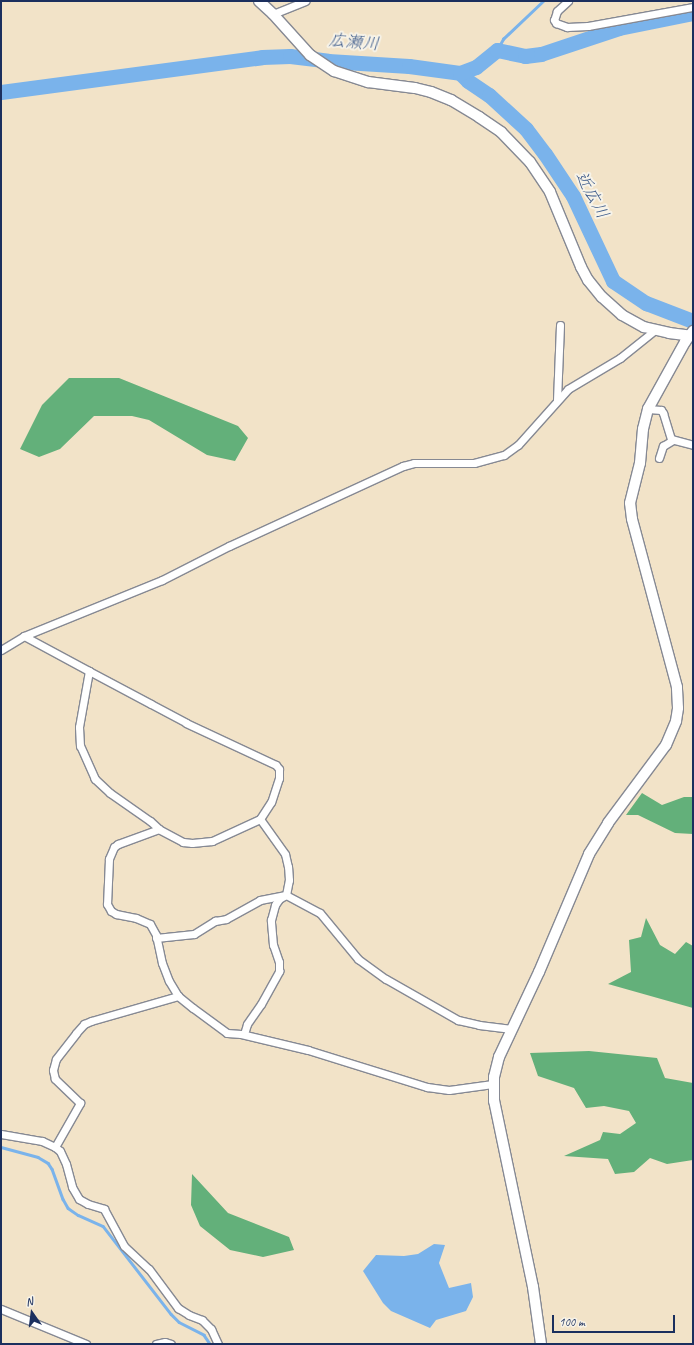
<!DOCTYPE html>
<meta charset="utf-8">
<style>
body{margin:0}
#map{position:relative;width:694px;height:1345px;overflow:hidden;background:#f2e3c8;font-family:Caveat,"Klee One",sans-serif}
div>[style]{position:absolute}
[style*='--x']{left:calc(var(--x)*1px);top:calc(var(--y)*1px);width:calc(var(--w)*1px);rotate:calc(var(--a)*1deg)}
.forest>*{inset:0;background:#63b07a}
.water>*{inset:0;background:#7ab3eb}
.stream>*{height:2.5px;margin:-1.25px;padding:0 1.25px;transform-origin:1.25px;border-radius:1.25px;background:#7ab3eb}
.river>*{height:15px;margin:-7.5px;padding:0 7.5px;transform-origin:7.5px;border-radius:7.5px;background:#7ab3eb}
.roads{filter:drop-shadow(1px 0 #868993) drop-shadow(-1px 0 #868993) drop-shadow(0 1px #868993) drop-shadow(0 -1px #868993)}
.street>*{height:7px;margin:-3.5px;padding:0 3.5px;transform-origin:3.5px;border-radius:3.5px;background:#fff}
.secondary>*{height:10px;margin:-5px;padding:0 5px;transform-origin:5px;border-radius:5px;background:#fff}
span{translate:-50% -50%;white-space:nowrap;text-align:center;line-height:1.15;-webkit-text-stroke:4px #f7f3e8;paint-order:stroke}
.water-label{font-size:17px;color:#385788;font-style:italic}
.frame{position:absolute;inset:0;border:2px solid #1b2f5e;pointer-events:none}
.north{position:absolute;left:12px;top:1293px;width:40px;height:40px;-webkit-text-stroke:3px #f7f3e8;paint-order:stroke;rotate:346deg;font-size:11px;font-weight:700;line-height:16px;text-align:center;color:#1b2f5e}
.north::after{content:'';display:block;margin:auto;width:14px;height:18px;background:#1b2f5e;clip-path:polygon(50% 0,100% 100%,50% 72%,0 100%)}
.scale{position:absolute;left:552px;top:1315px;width:123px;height:18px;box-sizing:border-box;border:2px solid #1b2f5e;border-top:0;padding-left:5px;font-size:12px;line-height:14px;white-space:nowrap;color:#1b2f5e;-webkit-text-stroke:3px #f7f3e8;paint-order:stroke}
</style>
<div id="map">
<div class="forest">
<div style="clip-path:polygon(69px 378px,119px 378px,238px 426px,248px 438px,235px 461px,207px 455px,149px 420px,132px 416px,94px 416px,60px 449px,39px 457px,20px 449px,42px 405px)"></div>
<div style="clip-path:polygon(642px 793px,662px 805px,684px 797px,693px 797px,693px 834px,675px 833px,638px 815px,626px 815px)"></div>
<div style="clip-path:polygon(646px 918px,660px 945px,675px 954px,686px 942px,693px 946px,693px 1008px,608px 984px,631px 972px,629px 940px,641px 937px)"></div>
<div style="clip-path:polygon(589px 1051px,657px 1058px,665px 1078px,693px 1083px,693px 1160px,667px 1164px,650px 1158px,634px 1172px,615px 1174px,608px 1159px,564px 1156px,600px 1140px,603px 1132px,620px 1134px,636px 1123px,629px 1111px,604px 1106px,586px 1108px,574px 1088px,538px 1076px,530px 1053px)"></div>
<div style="clip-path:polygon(192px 1174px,228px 1213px,289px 1237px,294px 1250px,263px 1257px,230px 1250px,200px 1226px,191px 1205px)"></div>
</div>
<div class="water">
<div style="clip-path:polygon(434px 1244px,445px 1245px,439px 1263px,449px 1288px,471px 1283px,473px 1297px,466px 1311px,436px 1320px,430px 1328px,391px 1311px,383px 1303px,363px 1271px,376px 1255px,404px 1256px,418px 1254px)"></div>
</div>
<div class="stream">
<div style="--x:497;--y:50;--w:13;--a:-61"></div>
<div style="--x:503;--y:39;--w:55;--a:-43.5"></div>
<div style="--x:1;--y:1147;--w:38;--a:15"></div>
<div style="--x:38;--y:1157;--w:12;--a:31"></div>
<div style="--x:48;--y:1163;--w:7;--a:56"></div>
<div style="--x:52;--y:1169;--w:32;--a:70"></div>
<div style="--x:63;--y:1199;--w:10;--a:61"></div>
<div style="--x:68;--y:1208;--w:12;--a:35"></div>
<div style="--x:78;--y:1215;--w:27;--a:24"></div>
<div style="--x:103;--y:1226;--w:111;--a:52.3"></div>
<div style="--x:171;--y:1314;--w:11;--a:45"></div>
<div style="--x:179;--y:1322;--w:28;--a:27"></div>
<div style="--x:204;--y:1335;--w:11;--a:56"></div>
</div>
<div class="river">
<div style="--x:460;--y:73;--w:11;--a:45"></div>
<div style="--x:468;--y:81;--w:25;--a:34"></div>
<div style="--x:489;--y:95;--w:50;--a:42.6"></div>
<div style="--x:526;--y:129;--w:31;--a:53"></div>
<div style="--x:545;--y:154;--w:50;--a:56.3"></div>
<div style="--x:573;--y:196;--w:94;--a:64.8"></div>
<div style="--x:613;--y:281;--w:40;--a:34"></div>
<div style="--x:646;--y:303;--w:50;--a:21"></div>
<div style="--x:1;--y:92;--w:263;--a:-7.6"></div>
<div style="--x:262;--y:57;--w:28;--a:-2"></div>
<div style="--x:290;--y:56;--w:38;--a:7"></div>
<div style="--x:328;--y:61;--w:81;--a:3.5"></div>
<div style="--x:409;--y:66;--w:51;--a:7.8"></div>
<div style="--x:460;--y:73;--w:17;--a:-21"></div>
<div style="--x:476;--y:67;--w:27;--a:-39"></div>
<div style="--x:497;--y:50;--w:29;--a:12"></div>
<div style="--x:525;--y:56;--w:16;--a:-7"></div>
<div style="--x:541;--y:54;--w:82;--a:-18.4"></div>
<div style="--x:619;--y:28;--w:76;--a:-11.5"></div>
</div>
<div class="roads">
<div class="street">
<div style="--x:568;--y:1;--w:15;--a:138"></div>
<div style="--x:557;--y:11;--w:9;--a:108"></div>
<div style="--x:554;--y:20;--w:4;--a:56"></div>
<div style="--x:556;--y:23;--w:12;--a:20"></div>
<div style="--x:567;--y:27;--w:21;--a:-3"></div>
<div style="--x:588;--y:26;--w:107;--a:-10.3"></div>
<div style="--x:273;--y:14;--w:35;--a:-22"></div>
<div style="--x:557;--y:400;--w:75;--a:-87.7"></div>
<div style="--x:648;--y:409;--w:13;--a:4"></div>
<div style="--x:661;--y:410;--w:4;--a:56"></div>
<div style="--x:663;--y:413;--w:27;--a:73"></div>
<div style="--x:671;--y:439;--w:23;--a:15"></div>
<div style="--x:659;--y:458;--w:13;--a:-72"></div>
<div style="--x:663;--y:446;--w:12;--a:-31"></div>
<div style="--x:24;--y:636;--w:74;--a:28.3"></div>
<div style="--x:89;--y:671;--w:70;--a:28"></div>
<div style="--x:151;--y:704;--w:40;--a:28"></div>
<div style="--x:186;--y:723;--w:99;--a:25"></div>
<div style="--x:276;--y:765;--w:5;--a:53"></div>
<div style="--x:279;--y:769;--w:9;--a:90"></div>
<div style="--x:279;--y:778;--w:25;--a:108"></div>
<div style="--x:271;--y:802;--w:20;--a:123"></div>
<div style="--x:260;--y:819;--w:53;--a:155.4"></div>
<div style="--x:212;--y:841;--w:20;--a:174"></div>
<div style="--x:192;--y:843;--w:9;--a:-174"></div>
<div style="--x:183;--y:842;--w:27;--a:-152"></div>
<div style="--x:159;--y:829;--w:12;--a:-138"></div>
<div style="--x:150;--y:821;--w:49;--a:-145"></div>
<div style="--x:110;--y:793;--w:21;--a:-137"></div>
<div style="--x:95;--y:779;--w:36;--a:-114"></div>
<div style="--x:80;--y:746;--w:19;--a:-93"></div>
<div style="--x:79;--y:727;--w:57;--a:-79.9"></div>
<div style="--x:1;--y:650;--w:27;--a:-31"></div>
<div style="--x:24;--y:636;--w:149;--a:-22.1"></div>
<div style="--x:162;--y:580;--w:75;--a:-26.9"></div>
<div style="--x:229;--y:546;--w:192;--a:-24.7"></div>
<div style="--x:403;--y:466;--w:11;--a:-15"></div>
<div style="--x:414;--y:463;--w:60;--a:0"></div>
<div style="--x:474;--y:463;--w:31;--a:-15"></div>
<div style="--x:504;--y:455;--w:17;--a:-36"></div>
<div style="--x:518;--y:445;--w:75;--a:-48.2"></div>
<div style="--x:568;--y:389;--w:61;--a:-30.8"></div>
<div style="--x:620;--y:358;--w:45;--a:-38.7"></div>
<div style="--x:159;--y:829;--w:44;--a:159.9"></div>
<div style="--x:118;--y:844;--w:5;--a:143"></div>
<div style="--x:114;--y:847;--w:13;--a:113"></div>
<div style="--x:109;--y:859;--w:45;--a:92.5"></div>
<div style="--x:107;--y:904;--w:8;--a:60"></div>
<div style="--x:111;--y:911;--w:6;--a:31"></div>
<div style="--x:116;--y:914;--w:20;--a:11"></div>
<div style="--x:136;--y:918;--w:15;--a:23"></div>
<div style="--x:150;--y:924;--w:13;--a:61"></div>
<div style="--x:156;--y:935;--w:29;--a:78"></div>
<div style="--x:162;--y:963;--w:19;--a:69"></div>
<div style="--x:169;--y:981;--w:17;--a:59"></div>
<div style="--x:178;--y:996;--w:19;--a:39"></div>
<div style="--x:193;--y:1008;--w:42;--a:36.3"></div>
<div style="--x:227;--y:1033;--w:14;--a:4"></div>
<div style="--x:241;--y:1034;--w:69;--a:13.4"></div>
<div style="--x:308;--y:1050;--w:125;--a:17.3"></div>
<div style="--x:427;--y:1087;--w:22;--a:8"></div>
<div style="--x:449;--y:1090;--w:44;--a:-7.8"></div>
<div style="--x:156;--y:938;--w:38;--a:-6"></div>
<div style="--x:194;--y:934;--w:25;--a:-32"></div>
<div style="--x:215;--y:921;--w:11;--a:-10"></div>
<div style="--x:226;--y:919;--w:39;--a:-29"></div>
<div style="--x:260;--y:900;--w:26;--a:-11"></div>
<div style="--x:286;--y:895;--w:38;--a:28"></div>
<div style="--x:320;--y:913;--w:60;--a:50.4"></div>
<div style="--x:358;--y:959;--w:34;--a:36"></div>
<div style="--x:386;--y:979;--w:83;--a:29.7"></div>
<div style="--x:458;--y:1020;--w:22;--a:13"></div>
<div style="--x:479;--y:1025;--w:33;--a:7"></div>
<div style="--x:244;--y:1034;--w:10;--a:-73"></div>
<div style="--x:247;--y:1024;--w:24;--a:-55"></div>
<div style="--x:261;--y:1004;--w:38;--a:-61"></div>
<div style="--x:279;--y:971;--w:9;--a:-90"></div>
<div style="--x:279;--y:962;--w:18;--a:-109"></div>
<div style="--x:273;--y:945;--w:25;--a:-95"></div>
<div style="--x:271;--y:920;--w:16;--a:-75"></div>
<div style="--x:275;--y:905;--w:7;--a:-56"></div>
<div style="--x:279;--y:899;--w:8;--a:-30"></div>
<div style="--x:286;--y:895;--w:15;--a:-79"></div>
<div style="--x:289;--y:880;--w:13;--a:-94"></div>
<div style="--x:288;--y:867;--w:13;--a:-103"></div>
<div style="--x:285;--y:854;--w:43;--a:-125.5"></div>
<div style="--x:1;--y:1134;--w:42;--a:9.7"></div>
<div style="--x:42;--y:1141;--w:14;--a:25"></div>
<div style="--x:55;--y:1147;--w:6;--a:39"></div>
<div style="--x:60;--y:1151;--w:14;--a:65"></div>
<div style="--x:66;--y:1164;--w:24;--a:75"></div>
<div style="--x:72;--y:1187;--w:14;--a:60"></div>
<div style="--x:79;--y:1199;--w:10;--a:29"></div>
<div style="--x:88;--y:1204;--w:17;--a:17"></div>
<div style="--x:104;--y:1209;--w:42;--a:61.6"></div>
<div style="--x:124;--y:1246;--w:34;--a:43"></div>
<div style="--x:149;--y:1269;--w:49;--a:53.4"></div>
<div style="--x:178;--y:1308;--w:13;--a:32"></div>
<div style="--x:189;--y:1315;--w:14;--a:21"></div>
<div style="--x:202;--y:1320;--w:13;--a:45"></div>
<div style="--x:211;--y:1329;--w:17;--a:65"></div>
<div style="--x:55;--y:1147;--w:51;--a:-60.4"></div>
<div style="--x:80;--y:1103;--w:35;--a:-136"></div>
<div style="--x:55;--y:1079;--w:9;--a:-103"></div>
<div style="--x:53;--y:1070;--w:11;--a:-75"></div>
<div style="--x:56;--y:1059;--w:33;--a:-52"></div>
<div style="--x:76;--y:1033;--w:12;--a:-48"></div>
<div style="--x:84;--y:1024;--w:8;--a:-23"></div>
<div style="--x:91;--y:1021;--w:91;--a:-16"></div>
<div style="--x:1;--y:1309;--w:92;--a:22.4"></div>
<div style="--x:156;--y:1344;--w:9;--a:-13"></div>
<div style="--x:165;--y:1342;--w:6;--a:18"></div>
</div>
<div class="secondary">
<div style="--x:259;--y:1;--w:19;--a:43"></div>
<div style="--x:273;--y:14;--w:55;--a:47.9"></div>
<div style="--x:310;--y:55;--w:29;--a:34"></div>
<div style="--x:334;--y:71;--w:36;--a:18"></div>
<div style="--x:368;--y:82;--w:47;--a:7.3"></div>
<div style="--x:415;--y:88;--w:16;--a:14"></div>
<div style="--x:431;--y:92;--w:22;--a:22"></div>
<div style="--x:451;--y:100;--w:33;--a:31"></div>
<div style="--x:479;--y:117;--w:27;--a:34"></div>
<div style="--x:501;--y:132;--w:42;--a:46"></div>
<div style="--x:530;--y:162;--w:36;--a:56"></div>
<div style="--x:550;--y:192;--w:81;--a:67.5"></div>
<div style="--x:581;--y:267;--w:15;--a:62"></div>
<div style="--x:588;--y:280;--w:22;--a:51"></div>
<div style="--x:602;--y:297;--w:27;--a:42"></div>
<div style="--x:622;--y:315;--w:25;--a:29"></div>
<div style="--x:644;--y:327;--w:26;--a:13"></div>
<div style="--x:669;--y:333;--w:24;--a:7"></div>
<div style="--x:541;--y:1344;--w:58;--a:-98"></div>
<div style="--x:533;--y:1287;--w:190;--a:-101.8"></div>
<div style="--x:494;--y:1101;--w:24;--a:-90"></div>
<div style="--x:494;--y:1077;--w:21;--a:-76"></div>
<div style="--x:499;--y:1057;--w:94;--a:-64.8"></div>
<div style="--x:539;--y:972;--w:128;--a:-67"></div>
<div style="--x:589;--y:854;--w:36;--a:-58"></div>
<div style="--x:608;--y:823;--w:97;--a:-53.4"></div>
<div style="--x:666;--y:745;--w:26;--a:-67"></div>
<div style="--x:676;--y:721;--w:13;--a:-81"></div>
<div style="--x:678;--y:708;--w:21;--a:-93"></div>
<div style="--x:677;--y:687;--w:174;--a:-105"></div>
<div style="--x:632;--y:519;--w:16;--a:-97"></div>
<div style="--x:630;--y:503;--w:41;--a:-76"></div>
<div style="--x:640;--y:463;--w:34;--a:-85"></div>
<div style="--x:643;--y:429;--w:21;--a:-76"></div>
<div style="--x:648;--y:409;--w:77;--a:-61.1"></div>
<div style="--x:685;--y:342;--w:14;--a:-54"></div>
</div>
</div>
<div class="water-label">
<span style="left:354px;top:42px;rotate:5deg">広瀬川</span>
<span style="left:592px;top:195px;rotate:62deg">近広川</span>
</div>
<div class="frame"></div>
<div class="north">N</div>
<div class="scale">100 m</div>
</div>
